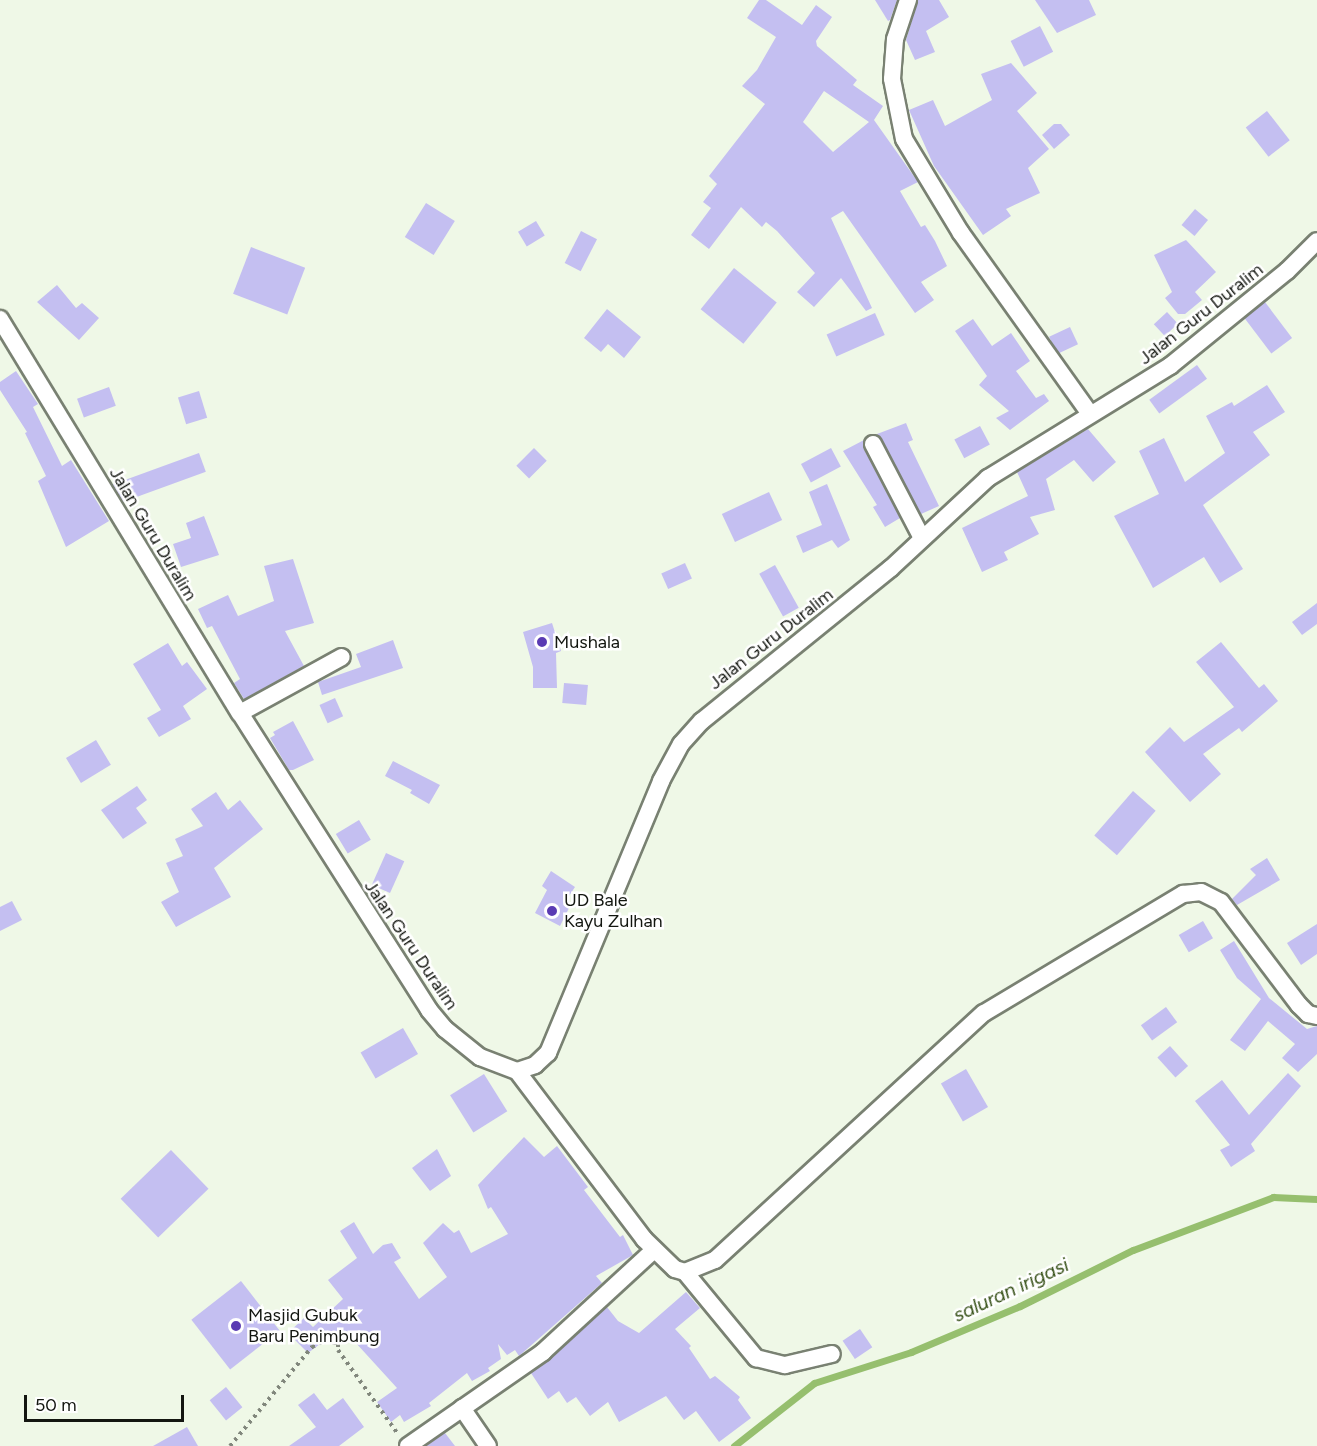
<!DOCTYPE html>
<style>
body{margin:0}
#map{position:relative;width:1317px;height:1446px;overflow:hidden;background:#eff8e7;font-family:Figtree,sans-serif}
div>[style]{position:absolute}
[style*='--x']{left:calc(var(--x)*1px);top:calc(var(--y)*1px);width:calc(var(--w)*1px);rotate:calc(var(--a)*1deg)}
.stream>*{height:7px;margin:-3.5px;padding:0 3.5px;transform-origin:3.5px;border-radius:3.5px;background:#96bf6e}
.building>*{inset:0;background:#c4bff1;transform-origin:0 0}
.path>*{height:4px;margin-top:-2px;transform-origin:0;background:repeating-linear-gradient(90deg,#81877c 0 3px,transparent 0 7.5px)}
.roads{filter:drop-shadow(2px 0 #798172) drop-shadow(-2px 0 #798172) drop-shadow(0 2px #798172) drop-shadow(0 -2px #798172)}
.minor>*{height:16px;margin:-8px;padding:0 8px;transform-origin:8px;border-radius:8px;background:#fff}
.dots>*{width:16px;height:16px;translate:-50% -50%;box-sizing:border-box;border:3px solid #fff;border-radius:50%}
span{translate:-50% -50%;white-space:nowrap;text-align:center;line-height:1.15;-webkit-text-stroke:5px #fff;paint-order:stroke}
.street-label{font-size:18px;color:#131610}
.poi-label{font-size:18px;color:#131610}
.left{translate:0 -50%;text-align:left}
.water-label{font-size:20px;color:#365017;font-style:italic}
.scale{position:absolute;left:24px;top:1395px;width:160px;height:27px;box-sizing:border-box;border:3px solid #131610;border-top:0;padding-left:8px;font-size:18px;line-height:21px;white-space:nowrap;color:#131610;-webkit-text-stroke:4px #fff;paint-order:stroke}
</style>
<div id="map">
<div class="stream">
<div style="--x:734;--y:1446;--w:102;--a:-38.2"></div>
<div style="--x:814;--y:1383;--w:102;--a:-17.7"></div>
<div style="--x:911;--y:1352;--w:118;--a:-22.9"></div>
<div style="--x:1020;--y:1306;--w:126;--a:-26.4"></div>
<div style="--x:1133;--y:1250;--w:150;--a:-20.7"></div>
<div style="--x:1273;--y:1197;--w:44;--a:2.6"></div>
</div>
<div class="building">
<div style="clip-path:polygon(evenodd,759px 0,766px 0,802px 25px,816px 5px,832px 17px,816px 41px,817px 46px,857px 80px,853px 85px,883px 106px,874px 120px,918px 182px,900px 191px,921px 227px,925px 225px,935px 241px,947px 266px,921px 282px,934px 300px,915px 313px,843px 211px,831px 218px,872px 308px,866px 311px,841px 278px,814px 307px,797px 292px,815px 273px,777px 231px,766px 222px,762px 227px,741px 207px,709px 249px,691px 235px,711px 208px,703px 202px,717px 184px,709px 176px,765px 104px,742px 86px,757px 70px,776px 37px,747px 18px,759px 0,824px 91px,869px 122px,833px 152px,803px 122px,824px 91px)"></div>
<div style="clip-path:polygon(875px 0,897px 0,890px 20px,888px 21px)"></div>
<div style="clip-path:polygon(918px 0,939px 0,949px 17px,926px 31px,935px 52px,915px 60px,906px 40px)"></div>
<div style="clip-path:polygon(1035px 0,1089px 0,1096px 15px,1057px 33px)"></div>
<div style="left:1040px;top:26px;width:29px;height:33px;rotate:63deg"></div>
<div style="clip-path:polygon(1011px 63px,1037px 93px,1017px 111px,1049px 149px,1028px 168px,1040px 193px,1006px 209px,1011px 216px,983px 235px,934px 166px,909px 110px,933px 100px,945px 126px,992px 100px,981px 74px)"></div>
<div style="left:1267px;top:111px;width:37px;height:27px;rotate:52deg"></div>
<div style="clip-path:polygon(1054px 124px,1061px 124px,1070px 135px,1054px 149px,1042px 135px)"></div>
<div style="left:426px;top:203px;width:34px;height:40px;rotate:32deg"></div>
<div style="left:1195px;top:209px;width:17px;height:21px;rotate:40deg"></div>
<div style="left:536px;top:221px;width:17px;height:21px;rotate:59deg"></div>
<div style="left:581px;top:231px;width:18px;height:36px;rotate:27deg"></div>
<div style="clip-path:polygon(1186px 240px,1216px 272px,1195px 292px,1202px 300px,1185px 314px,1178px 314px,1165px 298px,1172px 292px,1154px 255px)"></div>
<div style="left:251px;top:247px;width:58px;height:50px;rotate:21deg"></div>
<div style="left:734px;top:268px;width:55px;height:53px;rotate:39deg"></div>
<div style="clip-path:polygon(57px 285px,76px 308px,82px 303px,99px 318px,79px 340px,37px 302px)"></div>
<div style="left:1265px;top:302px;width:45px;height:26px;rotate:53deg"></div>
<div style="clip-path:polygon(607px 309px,641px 337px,624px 358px,608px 344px,601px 352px,584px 338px)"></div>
<div style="left:1167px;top:312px;width:16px;height:18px;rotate:47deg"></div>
<div style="left:875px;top:313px;width:24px;height:53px;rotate:66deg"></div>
<div style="clip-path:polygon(973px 319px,992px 346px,1011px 333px,1030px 361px,1016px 371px,1036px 398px,1044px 394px,1049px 401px,1010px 430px,996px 418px,1009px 411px,979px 385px,987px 376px,955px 331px)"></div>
<div style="left:1070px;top:327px;width:19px;height:23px;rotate:65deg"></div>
<div style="left:1197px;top:365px;width:17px;height:59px;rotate:54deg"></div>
<div style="clip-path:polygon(16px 371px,38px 404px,33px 407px,62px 466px,71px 460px,109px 521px,66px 547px,38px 481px,46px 476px,25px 433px,27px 432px,0 390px,0 382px)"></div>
<div style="clip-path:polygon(1267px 385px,1285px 412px,1253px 432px,1270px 455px,1203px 505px,1243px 569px,1220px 583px,1204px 557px,1153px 588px,1114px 516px,1159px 494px,1139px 451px,1164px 438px,1185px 482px,1225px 453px,1206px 416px,1232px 402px,1234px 406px)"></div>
<div style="left:109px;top:387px;width:20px;height:34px;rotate:70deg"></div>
<div style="left:199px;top:391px;width:28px;height:22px;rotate:73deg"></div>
<div style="clip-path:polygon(906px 423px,913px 440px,908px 442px,939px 506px,921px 514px,877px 434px)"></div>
<div style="left:980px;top:426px;width:21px;height:29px;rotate:62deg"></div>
<div style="clip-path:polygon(1088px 429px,1116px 462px,1093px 482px,1074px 460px,1046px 479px,1055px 510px,1030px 517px,1039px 534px,1004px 552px,1008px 560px,982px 572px,962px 528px,1028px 496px,1017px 472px)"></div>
<div style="clip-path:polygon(864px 440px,864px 449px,900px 518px,885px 527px,873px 507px,877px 505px,843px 451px)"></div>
<div style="left:534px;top:448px;width:18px;height:25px;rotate:45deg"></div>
<div style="left:831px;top:448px;width:21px;height:34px;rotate:62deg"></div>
<div style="left:199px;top:453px;width:20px;height:92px;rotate:70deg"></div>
<div style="clip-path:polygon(827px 484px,850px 540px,838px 548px,832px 540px,803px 553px,796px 536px,822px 525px,809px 492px)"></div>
<div style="left:769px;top:492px;width:31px;height:52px;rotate:65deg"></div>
<div style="clip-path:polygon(204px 516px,219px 555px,181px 567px,173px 544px,191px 538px,186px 523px)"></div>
<div style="clip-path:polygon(293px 559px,314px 623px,285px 631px,304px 666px,244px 699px,234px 683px,240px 679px,212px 626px,207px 628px,198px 609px,228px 595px,238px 616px,274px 601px,264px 566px)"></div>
<div style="left:685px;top:563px;width:17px;height:26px;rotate:66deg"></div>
<div style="left:775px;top:565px;width:49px;height:18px;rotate:61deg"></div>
<div style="clip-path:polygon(1317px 603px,1317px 624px,1302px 635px,1292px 622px)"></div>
<div style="clip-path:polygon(552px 623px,561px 651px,556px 653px,557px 688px,533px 688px,533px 667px,523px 632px)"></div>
<div style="clip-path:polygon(393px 640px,403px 668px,322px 695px,318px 682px,361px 667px,356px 654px)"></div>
<div style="clip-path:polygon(1221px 642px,1259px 688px,1264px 684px,1278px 701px,1242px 732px,1239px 728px,1203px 754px,1221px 774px,1190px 802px,1145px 752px,1170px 727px,1184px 742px,1234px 707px,1196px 662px)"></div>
<div style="clip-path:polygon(168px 643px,182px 666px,187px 662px,207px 689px,183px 706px,191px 719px,159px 737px,147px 718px,161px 710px,133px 664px)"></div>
<div style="left:564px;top:683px;width:24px;height:20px;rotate:5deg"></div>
<div style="left:335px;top:698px;width:20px;height:17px;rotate:66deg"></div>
<div style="clip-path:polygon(293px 721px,314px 760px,293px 770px,289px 770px,270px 738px,275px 735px,273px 732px)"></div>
<div style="left:96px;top:740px;width:29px;height:35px;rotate:59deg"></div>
<div style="clip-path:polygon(393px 761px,440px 785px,429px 804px,410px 793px,412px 790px,385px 776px)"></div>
<div style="clip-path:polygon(137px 786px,147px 800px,136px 808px,147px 823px,123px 839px,101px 810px)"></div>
<div style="left:1133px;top:791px;width:30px;height:59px;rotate:41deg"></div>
<div style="clip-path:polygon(216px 792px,228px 810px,240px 800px,263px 829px,214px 868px,231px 897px,176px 927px,161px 902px,179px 892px,166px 863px,183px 856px,175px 839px,203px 826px,191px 809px)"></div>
<div style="left:359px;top:820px;width:23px;height:27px;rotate:59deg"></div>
<div style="left:386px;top:853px;width:20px;height:35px;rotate:24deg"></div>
<div style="clip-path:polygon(1267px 858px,1280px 880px,1237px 905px,1232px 899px,1256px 875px,1250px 869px)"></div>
<div style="clip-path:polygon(551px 871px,575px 887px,563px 905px,569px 908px,560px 926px,535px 913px,547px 890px,542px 886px)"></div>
<div style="clip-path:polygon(12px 901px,22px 920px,0 931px,0 907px)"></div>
<div style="left:1203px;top:921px;width:20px;height:28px;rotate:60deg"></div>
<div style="clip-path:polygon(1317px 924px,1317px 954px,1301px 965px,1287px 943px)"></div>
<div style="clip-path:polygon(1234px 941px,1269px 998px,1307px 1029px,1317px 1026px,1317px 1054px,1298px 1072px,1282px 1058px,1295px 1044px,1268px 1021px,1245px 1051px,1230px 1040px,1261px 999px,1237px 978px,1220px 950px)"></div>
<div style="left:1166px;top:1007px;width:19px;height:31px;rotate:54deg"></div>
<div style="left:403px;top:1028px;width:30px;height:49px;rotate:60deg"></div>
<div style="left:1170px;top:1046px;width:27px;height:17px;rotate:48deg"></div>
<div style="left:966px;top:1069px;width:44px;height:29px;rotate:60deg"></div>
<div style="clip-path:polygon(1288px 1073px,1301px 1086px,1251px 1144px,1255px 1151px,1231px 1167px,1220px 1150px,1230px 1145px,1195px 1101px,1222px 1080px,1249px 1115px)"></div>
<div style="left:484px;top:1074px;width:44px;height:40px;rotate:58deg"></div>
<div style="clip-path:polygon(524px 1137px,544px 1157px,557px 1146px,588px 1187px,584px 1190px,620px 1237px,623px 1235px,633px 1255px,596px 1276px,602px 1283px,519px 1356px,515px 1350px,507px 1355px,498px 1344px,501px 1359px,488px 1368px,490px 1371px,472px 1381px,467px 1373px,429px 1403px,431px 1406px,404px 1422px,400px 1415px,391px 1422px,377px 1402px,397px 1388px,345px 1331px,332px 1342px,328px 1338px,308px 1353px,288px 1333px,304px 1318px,313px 1327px,343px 1299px,328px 1280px,357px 1258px,340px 1231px,354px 1222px,373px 1254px,383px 1245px,392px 1243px,401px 1258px,394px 1262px,419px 1299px,447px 1277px,423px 1243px,443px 1223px,454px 1233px,459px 1230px,471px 1253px,508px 1234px,491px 1207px,488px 1209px,478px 1185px)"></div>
<div style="clip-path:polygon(437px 1149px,451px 1176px,430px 1191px,412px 1168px)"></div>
<div style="left:171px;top:1150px;width:54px;height:70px;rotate:46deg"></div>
<div style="left:241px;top:1281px;width:63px;height:63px;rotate:52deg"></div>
<div style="clip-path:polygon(686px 1292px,700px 1308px,675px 1329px,691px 1346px,689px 1348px,710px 1379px,715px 1376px,740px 1397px,738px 1400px,751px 1418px,719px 1442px,696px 1411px,684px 1420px,666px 1396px,619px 1422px,608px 1402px,590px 1416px,576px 1397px,567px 1403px,559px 1391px,548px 1399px,531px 1373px,607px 1307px,618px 1321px,639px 1333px)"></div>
<div style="left:860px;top:1329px;width:22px;height:21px;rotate:56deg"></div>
<div style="left:226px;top:1387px;width:26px;height:21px;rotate:51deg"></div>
<div style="clip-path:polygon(314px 1393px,327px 1410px,343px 1398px,364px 1427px,339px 1446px,289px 1446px,316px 1427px,298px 1405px)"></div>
<div style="clip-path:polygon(187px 1427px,198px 1446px,153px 1446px)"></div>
<div style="clip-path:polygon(445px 1433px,455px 1446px,426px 1446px)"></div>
</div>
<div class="path">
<div style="--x:230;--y:1446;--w:129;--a:-50.4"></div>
<div style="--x:312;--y:1347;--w:16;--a:-27"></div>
<div style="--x:326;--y:1340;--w:13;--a:18"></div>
<div style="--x:338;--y:1344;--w:6;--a:90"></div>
<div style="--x:338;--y:1350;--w:103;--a:54.5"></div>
</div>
<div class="roads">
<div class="minor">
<div style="--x:908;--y:0;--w:41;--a:108.4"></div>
<div style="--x:895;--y:39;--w:40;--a:94.3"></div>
<div style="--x:892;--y:79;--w:61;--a:78.7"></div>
<div style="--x:904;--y:139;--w:110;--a:58.8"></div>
<div style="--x:961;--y:233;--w:222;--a:54.5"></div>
<div style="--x:0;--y:319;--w:461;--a:58.7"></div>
<div style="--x:240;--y:713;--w:352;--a:57.5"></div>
<div style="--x:429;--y:1010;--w:25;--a:50"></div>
<div style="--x:445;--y:1029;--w:45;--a:38.7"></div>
<div style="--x:480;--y:1057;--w:40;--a:21"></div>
<div style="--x:517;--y:1071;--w:19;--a:-18"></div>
<div style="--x:535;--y:1065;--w:18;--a:-43"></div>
<div style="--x:548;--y:1053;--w:295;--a:-67.4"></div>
<div style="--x:661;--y:781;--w:42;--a:-61.6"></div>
<div style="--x:681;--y:744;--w:31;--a:-48"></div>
<div style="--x:702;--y:721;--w:242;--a:-39"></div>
<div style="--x:890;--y:569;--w:134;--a:-42.9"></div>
<div style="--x:988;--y:478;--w:214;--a:-31.6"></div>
<div style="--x:1170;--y:366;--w:151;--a:-39.1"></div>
<div style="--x:1287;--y:271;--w:42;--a:-45"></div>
<div style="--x:873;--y:444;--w:106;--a:62.5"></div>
<div style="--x:240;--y:713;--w:116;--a:-28.8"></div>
<div style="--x:517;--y:1071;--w:211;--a:52.9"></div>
<div style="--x:644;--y:1239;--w:43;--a:44.1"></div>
<div style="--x:675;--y:1269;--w:10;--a:17"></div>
<div style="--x:685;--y:1272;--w:32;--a:-22"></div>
<div style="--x:715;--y:1260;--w:365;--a:-42.6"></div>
<div style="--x:984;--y:1013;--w:232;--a:-30.9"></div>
<div style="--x:1183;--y:894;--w:18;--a:-6"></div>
<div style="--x:1201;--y:892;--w:22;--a:27"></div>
<div style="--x:1221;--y:902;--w:129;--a:52.9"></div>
<div style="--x:1299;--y:1005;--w:13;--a:45"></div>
<div style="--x:1308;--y:1014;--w:9;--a:13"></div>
<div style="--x:685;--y:1272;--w:112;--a:50.5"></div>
<div style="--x:756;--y:1358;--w:30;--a:14"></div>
<div style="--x:785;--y:1365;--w:48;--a:-13.2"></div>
<div style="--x:462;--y:1408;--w:46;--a:55.6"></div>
<div style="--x:408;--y:1446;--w:165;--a:-34.8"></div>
<div style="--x:543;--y:1352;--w:151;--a:-42.6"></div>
</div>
</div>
<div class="dots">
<div style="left:542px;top:642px;background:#5a3bb3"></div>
<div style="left:552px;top:911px;background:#5a3bb3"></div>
<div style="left:236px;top:1326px;background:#5a3bb3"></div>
</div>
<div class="street-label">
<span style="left:1201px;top:314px;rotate:-38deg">Jalan Guru Duralim</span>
<span style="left:153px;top:534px;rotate:59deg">Jalan Guru Duralim</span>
<span style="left:771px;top:639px;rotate:-38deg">Jalan Guru Duralim</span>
<span style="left:411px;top:945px;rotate:56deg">Jalan Guru Duralim</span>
</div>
<div class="poi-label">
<span class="left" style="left:554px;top:642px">Mushala</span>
<span class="left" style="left:564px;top:911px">UD Bale<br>Kayu Zulhan</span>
<span class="left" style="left:248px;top:1326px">Masjid Gubuk<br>Baru Penimbung</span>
</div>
<div class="water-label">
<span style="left:1011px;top:1290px;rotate:-25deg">saluran irigasi</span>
</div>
<div class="scale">50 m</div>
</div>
